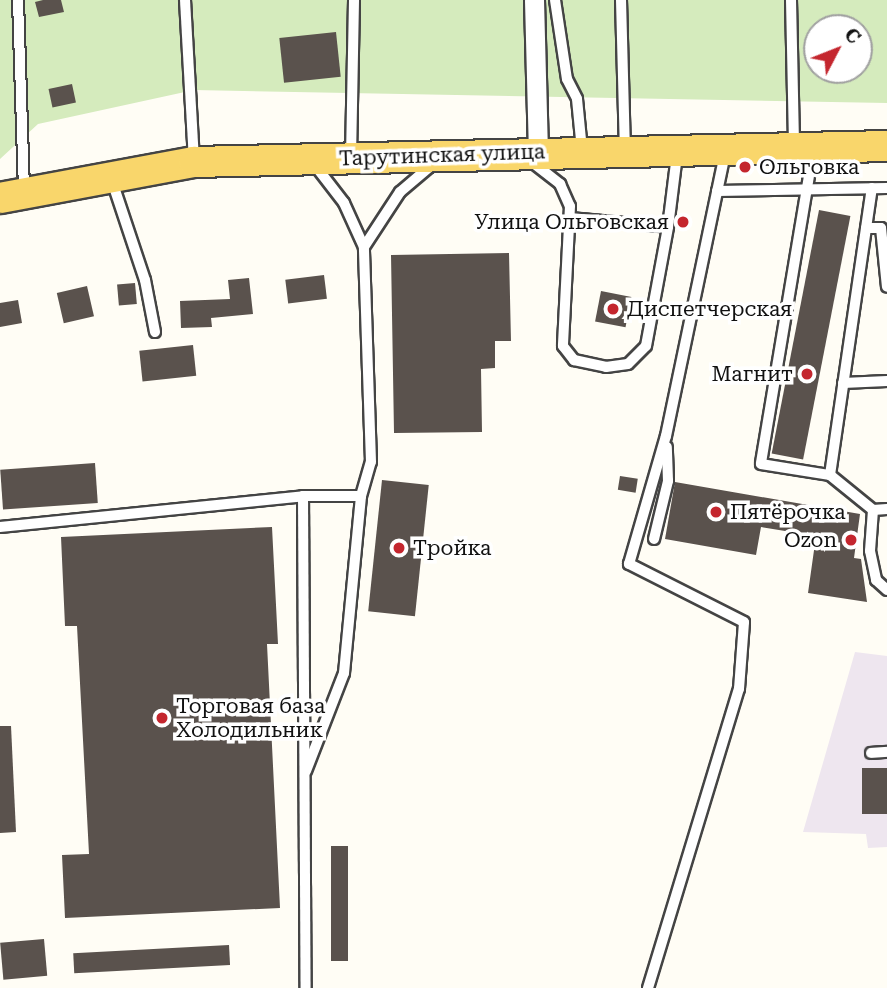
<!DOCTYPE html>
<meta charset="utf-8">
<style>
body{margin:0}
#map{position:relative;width:887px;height:988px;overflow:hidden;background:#fffdf5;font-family:"Roboto Serif",serif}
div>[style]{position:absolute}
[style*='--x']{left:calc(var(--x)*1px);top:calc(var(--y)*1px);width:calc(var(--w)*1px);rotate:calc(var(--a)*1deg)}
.industrial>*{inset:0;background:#eee6ef}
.green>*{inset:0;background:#d5ebbd}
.building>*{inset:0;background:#5a524d;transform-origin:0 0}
.roads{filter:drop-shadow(2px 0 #444) drop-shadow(-2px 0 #444) drop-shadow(0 2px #444) drop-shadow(0 -2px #444)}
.service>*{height:10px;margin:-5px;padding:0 5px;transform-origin:5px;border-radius:5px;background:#fff}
.minor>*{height:19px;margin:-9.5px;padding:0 9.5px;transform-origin:9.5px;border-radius:9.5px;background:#fff}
.primary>*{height:30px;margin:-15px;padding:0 15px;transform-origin:15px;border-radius:15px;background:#f9d66b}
.dots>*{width:19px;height:19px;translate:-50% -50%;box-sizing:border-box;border:4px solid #fff;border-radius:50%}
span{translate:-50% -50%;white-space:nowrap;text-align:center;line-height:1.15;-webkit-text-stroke:7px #fff;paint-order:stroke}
.street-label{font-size:21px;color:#111}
.poi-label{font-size:21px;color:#111}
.left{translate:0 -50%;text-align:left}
.right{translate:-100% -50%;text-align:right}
.north{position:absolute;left:803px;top:14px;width:70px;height:70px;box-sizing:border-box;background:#fff;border:2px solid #a0a0a0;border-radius:50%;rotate:48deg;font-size:19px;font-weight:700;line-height:28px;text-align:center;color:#111}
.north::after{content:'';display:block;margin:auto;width:24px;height:32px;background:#c4262e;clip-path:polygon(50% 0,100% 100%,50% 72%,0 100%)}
</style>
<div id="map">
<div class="industrial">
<div style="clip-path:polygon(855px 652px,887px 656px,887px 847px,868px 848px,866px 834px,803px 832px)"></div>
</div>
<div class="green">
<div style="clip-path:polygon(evenodd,0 0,887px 0,887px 103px,194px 90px,38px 124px,0 159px,0 0,817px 28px,859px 28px,859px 70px,817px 70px,817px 28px)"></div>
</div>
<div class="building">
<div style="clip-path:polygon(43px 0,61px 0,64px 12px,39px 17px,35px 2px)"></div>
<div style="left:336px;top:32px;width:45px;height:57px;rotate:84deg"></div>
<div style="left:72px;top:84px;width:19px;height:24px;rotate:78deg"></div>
<div style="left:819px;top:210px;width:32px;height:248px;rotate:11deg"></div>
<div style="clip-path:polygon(509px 253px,511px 341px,495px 341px,495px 368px,481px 369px,482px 432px,394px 433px,391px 255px)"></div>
<div style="left:324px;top:275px;width:24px;height:39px;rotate:83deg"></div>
<div style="clip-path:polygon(249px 278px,253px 314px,211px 318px,212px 327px,181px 328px,180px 301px,230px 299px,228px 280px)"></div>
<div style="left:135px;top:283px;width:21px;height:18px;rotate:85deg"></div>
<div style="left:87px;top:286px;width:31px;height:31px;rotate:77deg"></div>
<div style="left:601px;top:291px;width:31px;height:31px;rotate:11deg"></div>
<div style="clip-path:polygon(18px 300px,22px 323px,0 327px,0 303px)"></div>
<div style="left:193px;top:345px;width:31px;height:54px;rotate:84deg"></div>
<div style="left:95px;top:463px;width:40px;height:95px;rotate:86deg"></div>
<div style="left:620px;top:476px;width:18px;height:14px;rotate:9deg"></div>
<div style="left:382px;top:480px;width:47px;height:132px;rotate:6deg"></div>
<div style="clip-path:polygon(675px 482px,860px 514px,854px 558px,861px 559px,867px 602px,808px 593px,816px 536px,761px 527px,756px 555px,665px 539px)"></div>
<div style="clip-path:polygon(272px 527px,278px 644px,267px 644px,280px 908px,65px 918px,62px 855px,89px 854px,77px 626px,65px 626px,61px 537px)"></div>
<div style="clip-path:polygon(0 726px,11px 726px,16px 832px,0 833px)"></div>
<div style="left:887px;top:768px;width:46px;height:25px;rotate:90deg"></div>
<div style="left:331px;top:846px;width:17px;height:115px"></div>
<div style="left:44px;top:939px;width:37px;height:44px;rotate:85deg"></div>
<div style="left:229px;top:945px;width:20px;height:156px;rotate:87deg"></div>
</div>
<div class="roads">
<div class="service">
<div style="--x:18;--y:0;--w:192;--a:88.2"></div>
<div style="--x:185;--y:0;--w:160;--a:86.8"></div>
<div style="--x:555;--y:0;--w:80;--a:81.4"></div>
<div style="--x:567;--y:79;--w:22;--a:63"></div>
<div style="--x:577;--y:99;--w:51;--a:84.4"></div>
<div style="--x:621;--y:0;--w:150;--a:88.5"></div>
<div style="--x:791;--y:0;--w:144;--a:88.8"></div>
<div style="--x:813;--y:152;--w:316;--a:99.5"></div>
<div style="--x:761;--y:464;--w:70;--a:9.1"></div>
<div style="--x:830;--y:475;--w:290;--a:-81.7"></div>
<div style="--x:351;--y:157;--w:157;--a:-88.9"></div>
<div style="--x:532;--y:162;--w:36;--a:38"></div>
<div style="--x:560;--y:184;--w:24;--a:66"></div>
<div style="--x:570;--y:206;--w:140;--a:92.9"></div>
<div style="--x:563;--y:346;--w:18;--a:52"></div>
<div style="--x:574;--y:360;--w:33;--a:12"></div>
<div style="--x:606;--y:367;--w:22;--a:-8"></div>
<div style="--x:628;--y:364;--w:25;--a:-45"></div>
<div style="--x:646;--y:346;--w:121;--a:-79.5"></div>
<div style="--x:314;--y:164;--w:49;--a:52.4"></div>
<div style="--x:344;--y:203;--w:48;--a:65.6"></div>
<div style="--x:112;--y:181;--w:104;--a:71.6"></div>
<div style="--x:145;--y:280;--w:53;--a:79.1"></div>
<div style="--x:717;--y:191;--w:170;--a:-1"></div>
<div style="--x:570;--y:218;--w:98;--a:5.2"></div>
<div style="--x:668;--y:227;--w:73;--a:-82.9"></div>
<div style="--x:866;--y:228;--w:15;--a:0"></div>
<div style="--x:881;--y:228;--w:59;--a:84.2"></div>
<div style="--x:843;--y:383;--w:44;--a:-2.6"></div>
<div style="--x:830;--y:475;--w:55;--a:39.1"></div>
<div style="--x:873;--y:510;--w:41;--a:94.2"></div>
<div style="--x:870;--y:551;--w:30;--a:78"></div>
<div style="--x:876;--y:580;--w:15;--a:42"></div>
<div style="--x:303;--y:496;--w:58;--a:0"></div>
<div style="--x:873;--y:510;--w:14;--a:-4"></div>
<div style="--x:0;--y:527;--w:305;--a:-5.8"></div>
<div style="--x:303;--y:496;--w:492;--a:89.7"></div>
<div style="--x:654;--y:539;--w:60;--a:-76.4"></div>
<div style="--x:668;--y:481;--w:34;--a:-92"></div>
<div style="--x:871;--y:753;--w:16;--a:-4"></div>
<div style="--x:306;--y:771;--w:105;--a:-68.8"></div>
<div style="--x:344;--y:673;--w:178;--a:-84.5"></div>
<div style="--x:361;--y:496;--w:35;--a:-74"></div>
<div style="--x:371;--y:462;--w:215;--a:-91.9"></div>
<div style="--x:364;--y:247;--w:66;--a:-56.8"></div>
<div style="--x:400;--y:192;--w:43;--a:-40.3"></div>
<div style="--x:648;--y:988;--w:313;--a:-73.1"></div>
<div style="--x:739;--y:689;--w:67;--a:-85.7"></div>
<div style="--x:744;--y:622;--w:129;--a:-153.2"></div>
<div style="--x:629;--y:564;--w:133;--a:-73.9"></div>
<div style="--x:666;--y:436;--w:289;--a:-78.2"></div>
</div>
<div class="minor">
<div style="--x:534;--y:0;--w:152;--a:88.5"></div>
</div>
<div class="primary">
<div style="--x:0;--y:198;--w:197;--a:-10.5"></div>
<div style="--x:194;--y:162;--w:693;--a:-1.32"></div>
</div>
</div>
<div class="dots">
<div style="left:745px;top:167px;background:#c4262e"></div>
<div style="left:683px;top:222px;background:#c4262e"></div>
<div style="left:613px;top:309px;background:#c4262e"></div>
<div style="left:807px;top:374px;background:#c4262e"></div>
<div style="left:716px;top:512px;background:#c4262e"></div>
<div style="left:851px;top:540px;background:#c4262e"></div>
<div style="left:399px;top:548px;background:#c4262e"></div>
<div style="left:162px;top:718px;background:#c4262e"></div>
</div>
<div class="street-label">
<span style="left:442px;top:155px;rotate:-2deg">Тарутинская улица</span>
</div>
<div class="poi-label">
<span class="left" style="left:759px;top:167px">Ольговка</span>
<span class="right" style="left:669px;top:222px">Улица Ольговская</span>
<span class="left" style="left:627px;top:309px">Диспетчерская</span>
<span class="right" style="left:793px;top:374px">Магнит</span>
<span class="left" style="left:730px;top:512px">Пятёрочка</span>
<span class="right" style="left:837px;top:540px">Ozon</span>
<span class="left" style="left:413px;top:548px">Тройка</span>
<span class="left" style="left:176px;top:718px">Торговая база<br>Холодильник</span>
</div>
<div class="north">С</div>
</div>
